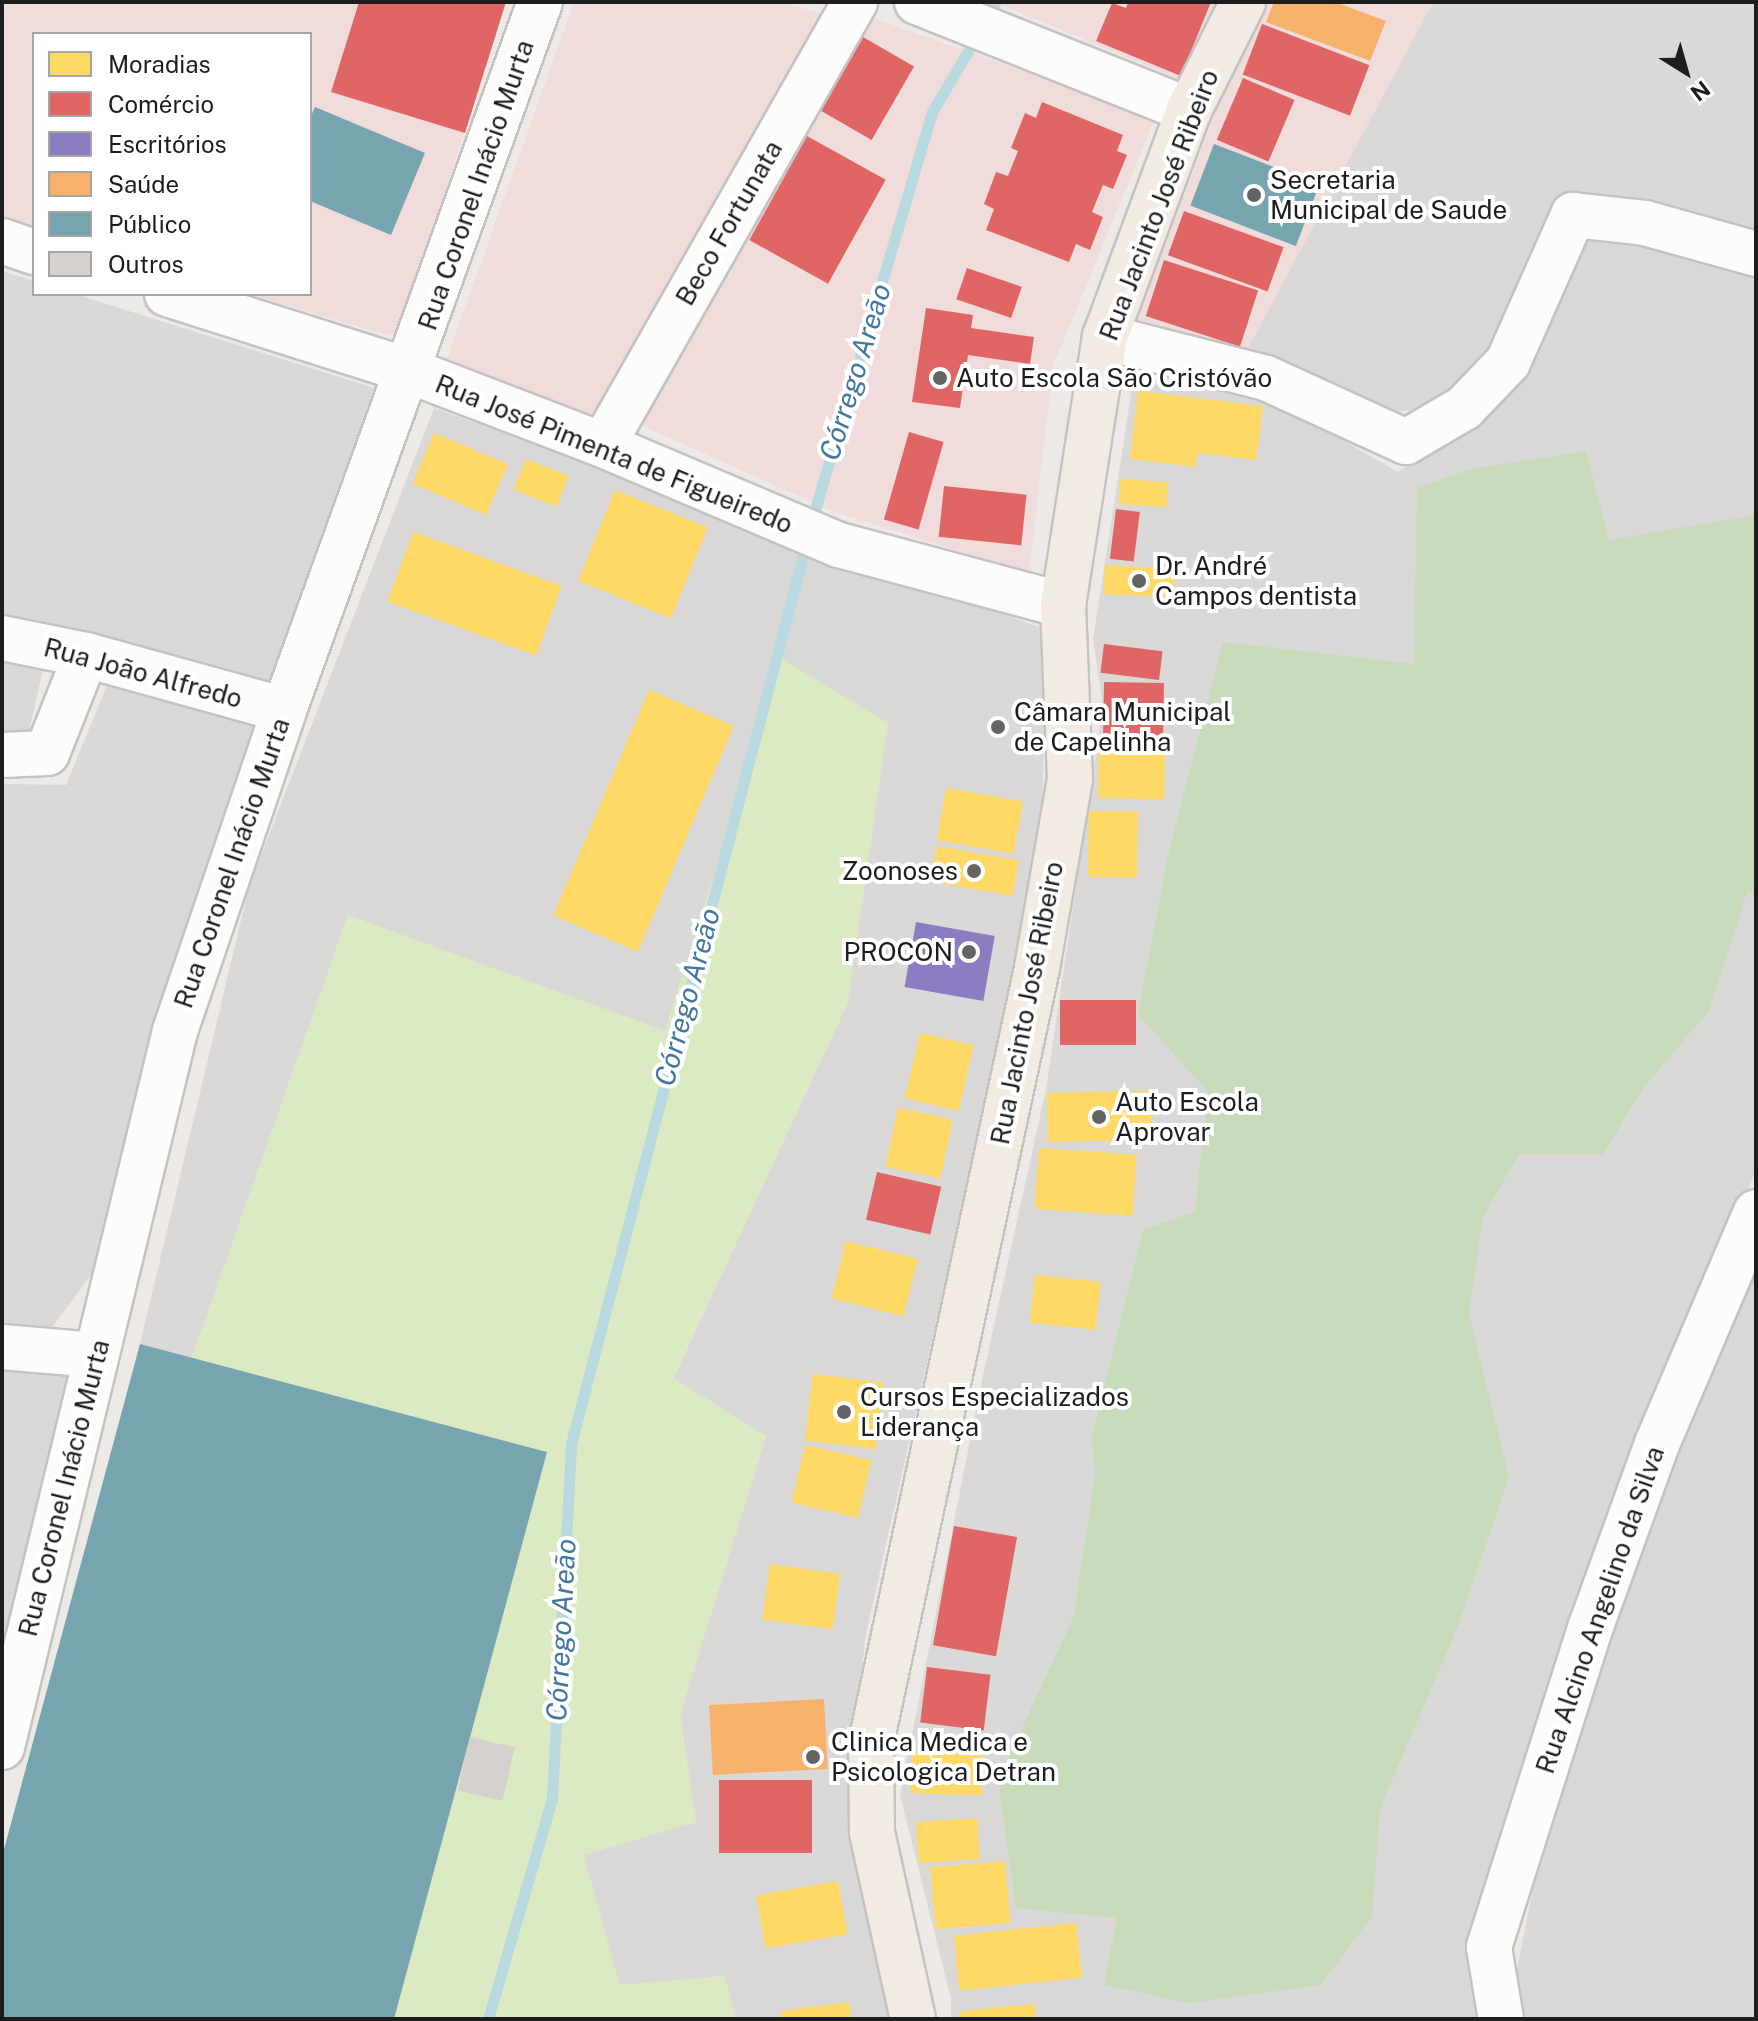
<!DOCTYPE html>
<meta charset="utf-8">
<style>
body{margin:0}
#map{position:relative;width:1758px;height:2021px;overflow:hidden;background:#ece9e6;font-family:"Public Sans",sans-serif}
div>[style]{position:absolute}
[style*='--x']{left:calc(var(--x)*1px);top:calc(var(--y)*1px);width:calc(var(--w)*1px);rotate:calc(var(--a)*1deg)}
.residential>*{inset:0;background:#dbd9d7}
.commercial>*{inset:0;background:#efdcdb}
.grass>*{inset:0;background:#dbeac3}
.forest>*{inset:0;background:#c8dbba}
.homes>*{inset:0;background:#ffd966;transform-origin:0 0}
.shops>*{inset:0;background:#e06666;transform-origin:0 0}
.offices>*{inset:0;background:#8e7cc3;transform-origin:0 0}
.health>*{inset:0;background:#f6b26b;transform-origin:0 0}
.public>*{inset:0;background:#76a5af;transform-origin:0 0}
.stream>*{height:11px;margin:-5.5px;padding:0 5.5px;transform-origin:5.5px;border-radius:5.5px;background:#b8dae0}
.building>*{inset:0;background:#d4d1cf;transform-origin:0 0}
.roads{filter:drop-shadow(2px 0 #c4c3c2) drop-shadow(-2px 0 #c4c3c2) drop-shadow(0 2px #c4c3c2) drop-shadow(0 -2px #c4c3c2)}
.minor>*{height:44px;margin:-22px;padding:0 22px;transform-origin:22px;border-radius:22px;background:#fcfcfb}
.major>*{height:44px;margin:-22px;padding:0 22px;transform-origin:22px;border-radius:22px;background:#f1ebe3}
.dots>*{width:22px;height:22px;translate:-50% -50%;box-sizing:border-box;border:4px solid #fff;border-radius:50%}
span{translate:-50% -50%;white-space:nowrap;text-align:center;line-height:1.15;-webkit-text-stroke:8px #fff;paint-order:stroke}
.poi-label{font-size:26px;color:#1d1d1d}
.left{translate:0 -50%;text-align:left}
.right{translate:-100% -50%;text-align:right}
.street-label{font-size:26px;color:#1d1d1d}
.water-label{font-size:28px;color:#4277a0;font-style:italic}
.frame{position:absolute;inset:0;border:4px solid #1d1d1d;pointer-events:none}
.legend{position:absolute;left:32px;top:32px;width:280px;height:264px;box-sizing:border-box;background:#fff;border:2px solid #a5a5a5;margin:0;padding:10px 14px;list-style:none;font-size:24px;color:#1d1d1d}
.legend li{display:flex;align-items:center;gap:16px;height:40px}
.legend b{width:40px;border:2px solid #a5a5a5}
.north{position:absolute;left:1646px;top:32px;width:80px;height:80px;-webkit-text-stroke:6px #fff;paint-order:stroke;rotate:143deg;font-size:22px;font-weight:700;line-height:32px;text-align:center;color:#1d1d1d}
.north::after{content:'';display:block;margin:auto;width:28px;height:36px;background:#1d1d1d;clip-path:polygon(50% 0,100% 100%,50% 72%,0 100%)}
</style>
<div id="map">
<div class="residential">
<div style="clip-path:polygon(1433px 2px,1756px 2px,1756px 236px,1690px 220px,1556px 201px,1508px 333px,1430px 409px,1374px 413px,1248px 348px)"></div>
<div style="clip-path:polygon(1648px 236px,1756px 268px,1756px 1170px,1640px 1441px,1466px 1957px,1477px 2019px,951px 2019px,951px 1999px,900px 1795px,982px 1380px,1046px 1089px,1103px 706px,1093px 639px,1134px 375px,1262px 394px,1398px 472px,1510px 384px,1580px 239px)"></div>
<div style="clip-path:polygon(2px 271px,34px 281px,34px 294px,75px 294px,374px 388px,268px 691px,2px 626px)"></div>
<div style="clip-path:polygon(434px 408px,1047px 630px,1041px 855px,865px 1638px,848px 1835px,891px 2019px,736px 2019px,724px 1976px,620px 1986px,583px 1855px,695px 1822px,680px 1714px,766px 1436px,673px 1379px,848px 1002px,782px 659px,665px 1031px,348px 916px,192px 1358px,140px 1344px,249px 887px)"></div>
<div style="clip-path:polygon(2px 662px,43px 669px,27px 741px,2px 742px)"></div>
<div style="clip-path:polygon(110px 678px,260px 719px,173px 965px,92px 1274px,47px 1334px,2px 1331px,2px 784px,66px 785px)"></div>
<div style="clip-path:polygon(1756px 1257px,1756px 2019px,1521px 2019px,1510px 2006px,1544px 1832px,1635px 1543px)"></div>
<div style="clip-path:polygon(2px 1362px,71px 1368px,2px 1651px)"></div>
</div>
<div class="commercial">
<div style="clip-path:polygon(8px 2px,506px 2px,398px 338px,249px 294px,310px 294px,310px 34px,34px 34px,34px 231px,2px 222px,2px 17px)"></div>
<div style="clip-path:polygon(574px 2px,780px 2px,829px 16px,597px 419px,445px 364px)"></div>
<div style="clip-path:polygon(996px 2px,1220px 2px,1181px 80px)"></div>
<div style="clip-path:polygon(1266px 2px,1433px 2px,1248px 348px,1137px 320px,1235px 62px)"></div>
<div style="clip-path:polygon(867px 16px,1155px 118px,1053px 366px,1029px 573px,832px 511px,632px 421px)"></div>
</div>
<div class="grass">
<div style="clip-path:polygon(782px 659px,888px 723px,848px 1002px,673px 1378px,766px 1436px,680px 1714px,696px 1822px,583px 1855px,620px 1985px,724px 1976px,736px 2019px,394px 2019px,547px 1452px,192px 1358px,348px 915px,665px 1031px)"></div>
</div>
<div class="forest">
<div style="clip-path:polygon(1586px 451px,1609px 540px,1756px 515px,1756px 895px,1747px 892px,1709px 1011px,1644px 1087px,1603px 1154px,1519px 1154px,1483px 1217px,1469px 1314px,1509px 1477px,1458px 1626px,1380px 1808px,1372px 1916px,1321px 1985px,1189px 2003px,1104px 1985px,1117px 1918px,1016px 1908px,998px 1780px,1074px 1616px,1095px 1476px,1092px 1437px,1143px 1230px,1195px 1212px,1208px 1092px,1138px 1014px,1169px 851px,1223px 642px,1414px 664px,1417px 488px,1471px 469px)"></div>
</div>
<div class="homes">
<div style="clip-path:polygon(1138px 391px,1263px 406px,1256px 460px,1197px 453px,1196px 467px,1130px 459px)"></div>
<div style="left:434px;top:433px;width:80px;height:55px;rotate:23deg"></div>
<div style="left:526px;top:459px;width:46px;height:33px;rotate:22deg"></div>
<div style="left:1120px;top:479px;width:48px;height:25px;rotate:4deg"></div>
<div style="left:615px;top:490px;width:100px;height:98px;rotate:22deg"></div>
<div style="left:413px;top:532px;width:158px;height:74px;rotate:20deg"></div>
<div style="left:1105px;top:565px;width:70px;height:29px;rotate:3deg"></div>
<div style="left:649px;top:690px;width:92px;height:245px;rotate:23deg"></div>
<div style="left:1099px;top:745px;width:66px;height:53px;rotate:1deg"></div>
<div style="left:946px;top:788px;width:78px;height:53px;rotate:10deg"></div>
<div style="left:1089px;top:811px;width:49px;height:66px;rotate:1deg"></div>
<div style="left:937px;top:846px;width:83px;height:36px;rotate:10deg"></div>
<div style="left:920px;top:1033px;width:55px;height:67px;rotate:13deg"></div>
<div style="left:1151px;top:1091px;width:49px;height:104px;rotate:89deg"></div>
<div style="left:898px;top:1108px;width:56px;height:60px;rotate:12deg"></div>
<div style="left:1039px;top:1148px;width:98px;height:61px;rotate:4deg"></div>
<div style="left:846px;top:1241px;width:74px;height:59px;rotate:14deg"></div>
<div style="left:1035px;top:1275px;width:66px;height:48px;rotate:6deg"></div>
<div style="left:813px;top:1374px;width:71px;height:67px;rotate:7deg"></div>
<div style="left:805px;top:1445px;width:68px;height:59px;rotate:13deg"></div>
<div style="left:770px;top:1564px;width:71px;height:56px;rotate:8deg"></div>
<div style="left:912px;top:1753px;width:71px;height:40px;rotate:2deg"></div>
<div style="left:977px;top:1818px;width:41px;height:61px;rotate:86deg"></div>
<div style="left:1005px;top:1861px;width:62px;height:75px;rotate:85deg"></div>
<div style="left:838px;top:1881px;width:54px;height:83px;rotate:80deg"></div>
<div style="left:1076px;top:1923px;width:55px;height:123px;rotate:84deg"></div>
<div style="clip-path:polygon(849px 2002px,851px 2019px,782px 2019px,781px 2011px)"></div>
<div style="clip-path:polygon(1034px 2004px,1036px 2019px,961px 2019px,960px 2011px)"></div>
</div>
<div class="shops">
<div style="clip-path:polygon(359px 2px,506px 2px,465px 133px,331px 92px)"></div>
<div style="clip-path:polygon(1128px 2px,1211px 2px,1181px 76px,1096px 41px,1112px 3px,1126px 8px)"></div>
<div style="left:1262px;top:24px;width:115px;height:54px;rotate:21deg"></div>
<div style="left:863px;top:37px;width:59px;height:85px;rotate:30deg"></div>
<div style="left:1243px;top:78px;width:56px;height:67px;rotate:23deg"></div>
<div style="clip-path:polygon(1042px 102px,1123px 135px,1117px 151px,1127px 155px,1113px 189px,1103px 185px,1092px 212px,1103px 217px,1090px 250px,1076px 244px,1069px 262px,986px 230px,994px 209px,984px 204px,996px 172px,1008px 176px,1018px 151px,1011px 148px,1025px 113px,1036px 118px)"></div>
<div style="left:807px;top:136px;width:90px;height:119px;rotate:29deg"></div>
<div style="left:1184px;top:211px;width:106px;height:47px;rotate:20deg"></div>
<div style="left:1164px;top:260px;width:99px;height:59px;rotate:18deg"></div>
<div style="left:967px;top:268px;width:58px;height:33px;rotate:19deg"></div>
<div style="clip-path:polygon(926px 308px,973px 315px,971px 328px,1034px 337px,1030px 364px,968px 355px,960px 408px,912px 402px)"></div>
<div style="left:909px;top:432px;width:36px;height:91px;rotate:16deg"></div>
<div style="left:944px;top:486px;width:83px;height:51px;rotate:6deg"></div>
<div style="left:1116px;top:509px;width:24px;height:50px;rotate:7deg"></div>
<div style="left:1104px;top:644px;width:59px;height:29px;rotate:7deg"></div>
<div style="left:1104px;top:682px;width:60px;height:56px;rotate:1deg"></div>
<div style="left:1060px;top:1000px;width:76px;height:45px"></div>
<div style="left:877px;top:1172px;width:66px;height:49px;rotate:13deg"></div>
<div style="left:954px;top:1526px;width:64px;height:121px;rotate:10deg"></div>
<div style="left:927px;top:1667px;width:64px;height:56px;rotate:7deg"></div>
<div style="left:812px;top:1780px;width:73px;height:93px;rotate:90deg"></div>
</div>
<div class="offices">
<div style="left:916px;top:922px;width:80px;height:66px;rotate:10deg"></div>
</div>
<div class="health">
<div style="clip-path:polygon(1274px 2px,1335px 2px,1386px 21px,1370px 61px,1266px 22px)"></div>
<div style="left:824px;top:1699px;width:70px;height:115px;rotate:87deg"></div>
</div>
<div class="public">
<div style="clip-path:polygon(315px 107px,425px 153px,391px 235px,310px 201px,310px 118px)"></div>
<div style="left:1214px;top:144px;width:113px;height:66px;rotate:21deg"></div>
<div style="clip-path:polygon(140px 1344px,547px 1452px,394px 2019px,2px 2019px,2px 1857px)"></div>
</div>
<div class="stream">
<div style="--x:986;--y:19;--w:20;--a:-60"></div>
<div style="--x:811;--y:523;--w:428;--a:-73.6"></div>
<div style="--x:932;--y:112;--w:91;--a:-59.5"></div>
<div style="--x:488;--y:2019;--w:230;--a:-73.8"></div>
<div style="--x:552;--y:1798;--w:355;--a:-86.9"></div>
<div style="--x:571;--y:1444;--w:934;--a:-75.37"></div>
</div>
<div class="building">
<div style="left:470px;top:1737px;width:46px;height:55px;rotate:13deg"></div>
</div>
<div class="roads">
<div class="minor">
<div style="--x:917;--y:2;--w:293;--a:21.7"></div>
<div style="--x:2;--y:241;--w:34;--a:19"></div>
<div style="--x:167;--y:294;--w:255;--a:17.6"></div>
<div style="--x:410;--y:371;--w:207;--a:21"></div>
<div style="--x:603;--y:445;--w:256;--a:23"></div>
<div style="--x:839;--y:545;--w:232;--a:15"></div>
<div style="--x:1105;--y:337;--w:166;--a:14.3"></div>
<div style="--x:1266;--y:378;--w:154;--a:24.6"></div>
<div style="--x:1406;--y:442;--w:67;--a:-30.4"></div>
<div style="--x:1464;--y:408;--w:64;--a:-46.3"></div>
<div style="--x:1508;--y:362;--w:161;--a:-66.1"></div>
<div style="--x:1573;--y:215;--w:72;--a:6.3"></div>
<div style="--x:1645;--y:223;--w:115;--a:15.6"></div>
<div style="--x:603;--y:445;--w:510;--a:-60.37"></div>
<div style="--x:2;--y:638;--w:86;--a:11.4"></div>
<div style="--x:86;--y:655;--w:205;--a:15.5"></div>
<div style="--x:2;--y:755;--w:45;--a:-2.5"></div>
<div style="--x:47;--y:753;--w:105;--a:-68.3"></div>
<div style="--x:2;--y:1347;--w:94;--a:4.9"></div>
<div style="--x:2;--y:1747;--w:737;--a:-76.42"></div>
<div style="--x:175;--y:1031;--w:339;--a:-71.2"></div>
<div style="--x:284;--y:710;--w:753;--a:-70.12"></div>
<div style="--x:1501;--y:2019;--w:73;--a:-99.5"></div>
<div style="--x:1489;--y:1947;--w:337;--a:-72.4"></div>
<div style="--x:1591;--y:1626;--w:194;--a:-70.1"></div>
<div style="--x:1657;--y:1444;--w:252;--a:-66.9"></div>
</div>
<div class="major">
<div style="--x:913;--y:2019;--w:191;--a:-102.4"></div>
<div style="--x:872;--y:1832;--w:89;--a:-90.6"></div>
<div style="--x:871;--y:1743;--w:793;--a:-77.91"></div>
<div style="--x:1037;--y:968;--w:192;--a:-80.1"></div>
<div style="--x:1070;--y:779;--w:174;--a:-92.3"></div>
<div style="--x:1063;--y:605;--w:271;--a:-81.1"></div>
<div style="--x:1105;--y:337;--w:242;--a:-69.7"></div>
<div style="--x:1189;--y:110;--w:121;--a:-63.4"></div>
</div>
</div>
<div class="dots">
<div style="left:1254px;top:195px;background:#656463"></div>
<div style="left:940px;top:378px;background:#656463"></div>
<div style="left:1139px;top:581px;background:#656463"></div>
<div style="left:998px;top:727px;background:#656463"></div>
<div style="left:974px;top:871px;background:#656463"></div>
<div style="left:969px;top:952px;background:#656463"></div>
<div style="left:1099px;top:1117px;background:#656463"></div>
<div style="left:844px;top:1412px;background:#656463"></div>
<div style="left:813px;top:1757px;background:#656463"></div>
</div>
<div class="poi-label">
<span class="left" style="left:1270px;top:195px">Secretaria<br>Municipal de Saude</span>
<span class="left" style="left:956px;top:378px">Auto Escola São Cristóvão</span>
<span class="left" style="left:1155px;top:581px">Dr. André<br>Campos dentista</span>
<span class="left" style="left:1014px;top:727px">Câmara Municipal<br>de Capelinha</span>
<span class="right" style="left:958px;top:871px">Zoonoses</span>
<span class="right" style="left:953px;top:952px">PROCON</span>
<span class="left" style="left:1115px;top:1117px">Auto Escola<br>Aprovar</span>
<span class="left" style="left:860px;top:1412px">Cursos Especializados<br>Liderança</span>
<span class="left" style="left:831px;top:1757px">Clinica Medica e<br>Psicologica Detran</span>
</div>
<div class="street-label">
<span style="left:476px;top:185px;rotate:-71deg">Rua Coronel Inácio Murta</span>
<span style="left:1159px;top:205px;rotate:-69deg">Rua Jacinto José Ribeiro</span>
<span style="left:729px;top:223px;rotate:-60deg">Beco Fortunata</span>
<span style="left:614px;top:454px;rotate:22deg">Rua José Pimenta de Figueiredo</span>
<span style="left:143px;top:673px;rotate:15deg">Rua João Alfredo</span>
<span style="left:232px;top:863px;rotate:-71deg">Rua Coronel Inácio Murta</span>
<span style="left:1027px;top:1003px;rotate:-79deg">Rua Jacinto José Ribeiro</span>
<span style="left:64px;top:1488px;rotate:-76deg">Rua Coronel Inácio Murta</span>
<span style="left:1600px;top:1610px;rotate:-71deg">Rua Alcino Angelino da Silva</span>
</div>
<div class="water-label">
<span style="left:855px;top:372px;rotate:-73deg">Córrego Areão</span>
<span style="left:687px;top:997px;rotate:-75deg">Córrego Areão</span>
<span style="left:561px;top:1630px;rotate:-87deg">Córrego Areão</span>
</div>
<div class="frame"></div>
<ul class="legend">
<li><b style="height:22px;background:#ffd966"></b>Moradias</li>
<li><b style="height:22px;background:#e06666"></b>Comércio</li>
<li><b style="height:22px;background:#8e7cc3"></b>Escritórios</li>
<li><b style="height:22px;background:#f6b26b"></b>Saúde</li>
<li><b style="height:22px;background:#76a5af"></b>Público</li>
<li><b style="height:22px;background:#d4d1cf"></b>Outros</li>
</ul>
<div class="north">N</div>
</div>
